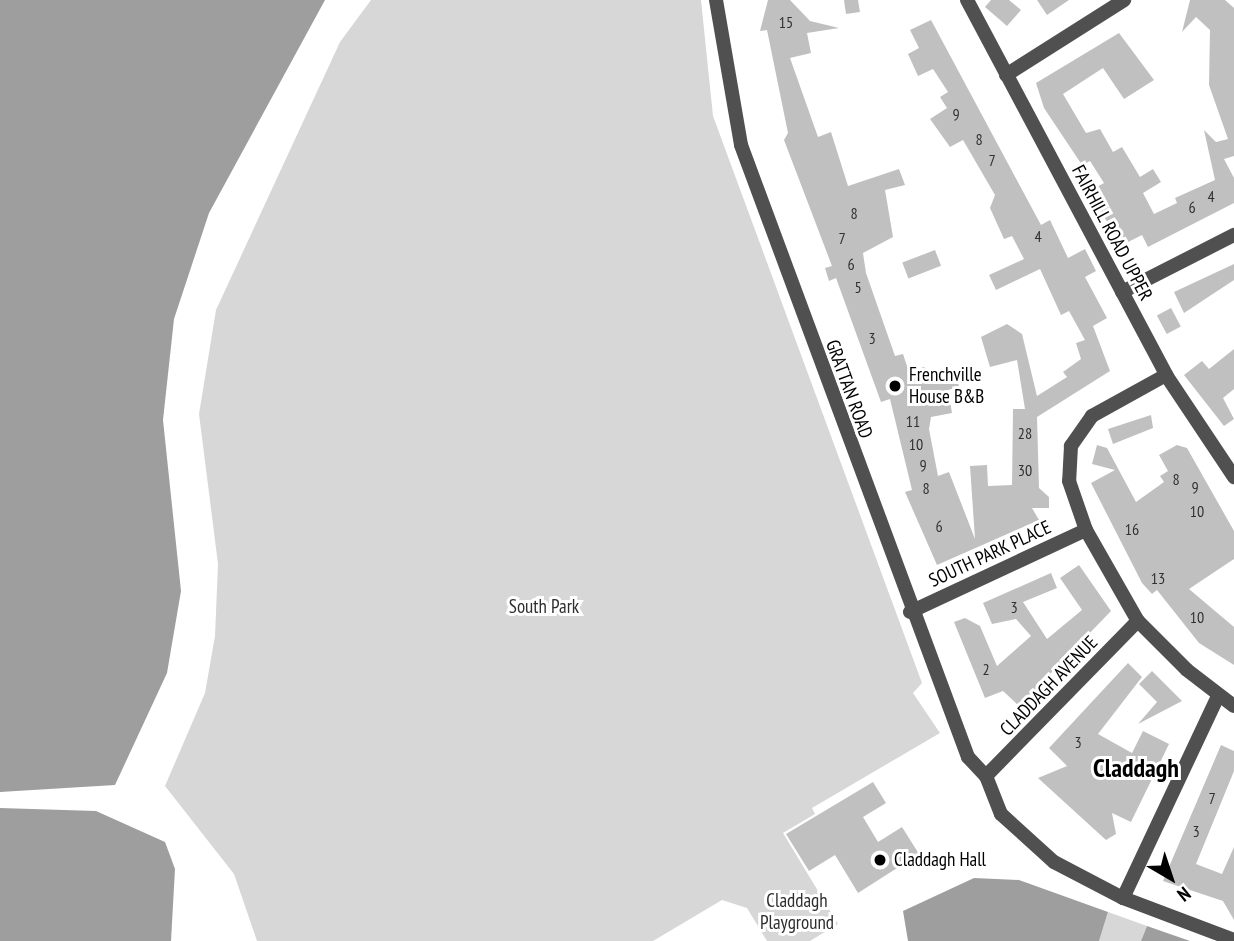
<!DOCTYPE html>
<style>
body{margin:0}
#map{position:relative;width:1234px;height:941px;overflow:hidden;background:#fff;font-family:"PT Sans Narrow",sans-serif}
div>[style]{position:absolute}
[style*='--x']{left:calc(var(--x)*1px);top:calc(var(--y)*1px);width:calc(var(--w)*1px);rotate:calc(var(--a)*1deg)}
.green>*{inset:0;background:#d7d7d7}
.water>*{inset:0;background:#9e9e9e}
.building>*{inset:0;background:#c0c0c0;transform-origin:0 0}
.street>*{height:14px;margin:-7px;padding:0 7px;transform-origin:7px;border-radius:7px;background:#505050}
.dots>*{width:19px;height:19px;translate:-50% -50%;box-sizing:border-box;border:4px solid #fff;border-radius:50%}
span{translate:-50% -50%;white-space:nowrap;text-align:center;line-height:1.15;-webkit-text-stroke:6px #fff;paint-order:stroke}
.number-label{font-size:16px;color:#303030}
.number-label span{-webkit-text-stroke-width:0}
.street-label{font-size:19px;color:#000}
.poi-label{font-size:19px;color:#000}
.left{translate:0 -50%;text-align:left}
.park-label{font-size:19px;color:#2e2e2e}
.district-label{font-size:26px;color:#000;font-weight:700}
.north{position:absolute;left:1136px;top:843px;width:70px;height:70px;-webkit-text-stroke:5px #fff;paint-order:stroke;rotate:141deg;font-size:19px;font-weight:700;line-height:28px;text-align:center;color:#000}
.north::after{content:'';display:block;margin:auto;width:24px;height:32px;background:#000;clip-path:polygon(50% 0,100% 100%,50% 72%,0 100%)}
</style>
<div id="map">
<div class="green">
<div style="clip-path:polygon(371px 0,701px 0,713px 116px,922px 683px,913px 693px,940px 733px,812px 808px,815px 814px,783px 833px,838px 924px,810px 941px,767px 941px,747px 908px,722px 900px,653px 941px,257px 941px,234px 874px,165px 786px,205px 693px,215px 636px,218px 564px,199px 414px,216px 310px,340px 42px)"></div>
<div style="clip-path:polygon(1108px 912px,1147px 926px,1141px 941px,1099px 941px)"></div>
</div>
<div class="water">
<div style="clip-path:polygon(0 0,325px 0,209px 213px,174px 319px,163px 420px,181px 591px,167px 673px,115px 785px,0 792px)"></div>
<div style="clip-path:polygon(0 808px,96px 811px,165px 842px,175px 869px,171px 941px,0 941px)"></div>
<div style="clip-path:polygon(974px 878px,1019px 880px,1108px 912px,1099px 941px,908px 941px,903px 911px)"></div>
<div style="clip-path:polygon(1147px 926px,1190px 941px,1141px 941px)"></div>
</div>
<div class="building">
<div style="clip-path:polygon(768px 0,790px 0,810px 21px,839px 28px,807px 33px,811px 53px,790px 58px,818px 137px,831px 132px,848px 186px,899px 169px,905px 185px,885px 190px,893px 237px,863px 253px,866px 273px,895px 356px,903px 354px,909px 372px,924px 367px,934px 379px,957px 375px,959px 387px,948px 390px,952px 413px,931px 417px,929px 429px,938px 476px,949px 472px,975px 539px,970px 466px,987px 465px,988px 486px,1012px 485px,1013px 409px,1025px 409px,1017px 360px,990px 367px,981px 337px,1007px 324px,1022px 334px,1037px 396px,1067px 377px,1063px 372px,1081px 359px,1076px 343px,1085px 340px,1069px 311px,1061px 315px,1040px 269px,996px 290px,989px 275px,1024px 259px,1012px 236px,1004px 239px,990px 208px,995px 195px,963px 140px,950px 147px,930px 119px,947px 108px,940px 97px,948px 92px,933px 69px,918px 76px,908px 54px,919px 48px,910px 30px,931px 20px,1041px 225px,1050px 220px,1068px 258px,1085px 249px,1096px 271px,1085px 277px,1107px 318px,1093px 326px,1110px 371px,1037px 417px,1039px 488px,1049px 497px,1049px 508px,1032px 508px,1039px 520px,937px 565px,905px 492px,912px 490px,890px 399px,881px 402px,836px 278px,829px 281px,825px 268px,832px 266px,784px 140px,788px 133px,767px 30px,760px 31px)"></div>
<div style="clip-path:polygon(844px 0,858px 0,860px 12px,846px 14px)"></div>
<div style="clip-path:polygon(991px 0,1009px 0,1021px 10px,1007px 26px,985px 7px)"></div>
<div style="clip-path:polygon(1037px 0,1069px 0,1047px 15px)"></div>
<div style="clip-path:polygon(1190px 0,1225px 0,1234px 8px,1234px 156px,1224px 159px,1234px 178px,1234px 203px,1148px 247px,1142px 235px,1122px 245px,1088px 192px,1104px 183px,1090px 161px,1082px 165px,1044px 108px,1036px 83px,1119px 33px,1154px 80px,1124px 99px,1103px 68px,1063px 94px,1086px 133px,1100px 129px,1113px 152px,1122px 147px,1140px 177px,1153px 169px,1161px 182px,1143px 193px,1154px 214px,1177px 203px,1175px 198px,1215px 180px,1204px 130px,1216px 142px,1228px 139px,1209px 85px,1210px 30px,1196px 17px,1182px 32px)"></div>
<div style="left:935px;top:250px;width:17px;height:35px;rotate:69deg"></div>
<div style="clip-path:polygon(1234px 264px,1234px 280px,1184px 313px,1174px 292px)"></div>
<div style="left:1171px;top:308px;width:21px;height:16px;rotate:62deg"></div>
<div style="clip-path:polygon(1234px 349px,1234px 389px,1223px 398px,1234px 419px,1224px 426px,1184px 375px,1202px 361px,1209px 369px)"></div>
<div style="clip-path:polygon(1151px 415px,1153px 428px,1113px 444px,1108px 429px)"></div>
<div style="clip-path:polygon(1097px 445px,1107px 448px,1136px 502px,1164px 482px,1160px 476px,1168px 471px,1159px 455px,1177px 445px,1187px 448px,1234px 531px,1234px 559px,1189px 589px,1234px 627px,1234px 665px,1199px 643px,1157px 590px,1152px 594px,1142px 583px,1091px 483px,1115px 470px,1092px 464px)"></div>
<div style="clip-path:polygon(1079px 565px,1111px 611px,1019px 706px,1003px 691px,985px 698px,954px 622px,965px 618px,980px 626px,997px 666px,1031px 636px,1016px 619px,992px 624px,983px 603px,1051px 573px,1057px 588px,1023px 602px,1047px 639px,1082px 610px,1060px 578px)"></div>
<div style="clip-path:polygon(1128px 663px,1142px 677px,1098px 734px,1132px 753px,1143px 731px,1169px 744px,1131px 822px,1112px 813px,1116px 834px,1106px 840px,1038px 778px,1067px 766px,1049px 748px)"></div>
<div style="clip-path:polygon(1152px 671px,1182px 701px,1138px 724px,1157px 702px,1139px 684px)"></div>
<div style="clip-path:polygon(1221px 745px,1234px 751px,1234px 771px,1196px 864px,1222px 874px,1234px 847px,1234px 920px,1223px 901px,1163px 881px)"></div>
<div style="clip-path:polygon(873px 782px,886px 803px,863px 817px,878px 842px,902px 827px,919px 854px,858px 893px,835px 855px,809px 871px,786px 834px)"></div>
</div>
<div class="street">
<div style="--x:716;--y:0;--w:147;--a:80.2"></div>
<div style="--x:741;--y:145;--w:653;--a:69.65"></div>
<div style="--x:968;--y:757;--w:26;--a:47"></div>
<div style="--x:986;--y:776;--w:41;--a:68.5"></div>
<div style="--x:1001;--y:814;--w:72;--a:42.2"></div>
<div style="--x:1054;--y:862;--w:78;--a:27.6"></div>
<div style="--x:1123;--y:898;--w:119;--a:20.7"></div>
<div style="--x:967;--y:0;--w:425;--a:62"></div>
<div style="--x:1166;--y:375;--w:123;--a:56.3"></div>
<div style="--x:1006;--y:75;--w:140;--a:-32.4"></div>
<div style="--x:1122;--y:292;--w:126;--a:-27"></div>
<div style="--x:1166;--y:375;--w:85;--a:151"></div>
<div style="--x:1092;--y:416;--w:37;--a:125"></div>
<div style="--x:1071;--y:446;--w:35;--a:93"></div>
<div style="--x:1069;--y:481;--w:52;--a:70.9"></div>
<div style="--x:1086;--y:530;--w:105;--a:60.3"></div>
<div style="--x:1138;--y:621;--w:69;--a:45"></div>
<div style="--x:1187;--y:670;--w:59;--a:37.5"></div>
<div style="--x:910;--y:612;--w:194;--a:-25"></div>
<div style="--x:986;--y:776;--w:217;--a:-45.6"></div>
<div style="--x:1123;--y:898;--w:223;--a:-64.8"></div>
</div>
<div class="dots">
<div style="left:895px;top:386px;background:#000"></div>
<div style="left:880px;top:860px;background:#000"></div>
</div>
<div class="number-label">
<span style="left:786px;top:22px">15</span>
<span style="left:956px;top:114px">9</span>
<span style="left:979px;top:139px">8</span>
<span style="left:992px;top:160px">7</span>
<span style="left:1211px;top:196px">4</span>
<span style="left:1192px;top:207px">6</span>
<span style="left:854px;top:213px">8</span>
<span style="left:1038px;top:236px">4</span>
<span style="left:842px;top:238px">7</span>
<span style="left:851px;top:264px">6</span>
<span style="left:858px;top:287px">5</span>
<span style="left:872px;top:338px">3</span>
<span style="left:913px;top:421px">11</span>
<span style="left:1025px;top:433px">28</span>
<span style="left:916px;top:444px">10</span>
<span style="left:923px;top:465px">9</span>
<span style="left:1025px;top:470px">30</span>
<span style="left:1176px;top:479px">8</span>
<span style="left:1195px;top:487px">9</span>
<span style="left:926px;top:488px">8</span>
<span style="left:1197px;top:511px">10</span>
<span style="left:939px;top:526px">6</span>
<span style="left:1132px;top:529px">16</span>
<span style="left:1158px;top:578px">13</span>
<span style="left:1014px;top:607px">3</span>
<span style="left:1197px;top:617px">10</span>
<span style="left:986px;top:669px">2</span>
<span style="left:1078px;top:742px">3</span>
<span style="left:1212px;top:798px">7</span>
<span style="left:1196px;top:831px">3</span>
</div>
<div class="street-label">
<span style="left:1112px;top:233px;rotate:62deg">FAIRHILL ROAD UPPER</span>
<span style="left:849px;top:389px;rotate:70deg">GRATTAN ROAD</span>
<span style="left:990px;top:554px;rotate:-25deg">SOUTH PARK PLACE</span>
<span style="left:1049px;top:686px;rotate:-46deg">CLADDAGH AVENUE</span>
</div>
<div class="poi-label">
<span class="left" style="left:909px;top:386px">Frenchville<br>House B&amp;B</span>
<span class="left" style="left:894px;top:860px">Claddagh Hall</span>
</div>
<div class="park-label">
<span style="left:544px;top:607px">South Park</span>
<span style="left:797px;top:912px">Claddagh<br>Playground</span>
</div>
<div class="district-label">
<span style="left:1136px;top:768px">Claddagh</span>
</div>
<div class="north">N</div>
</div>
